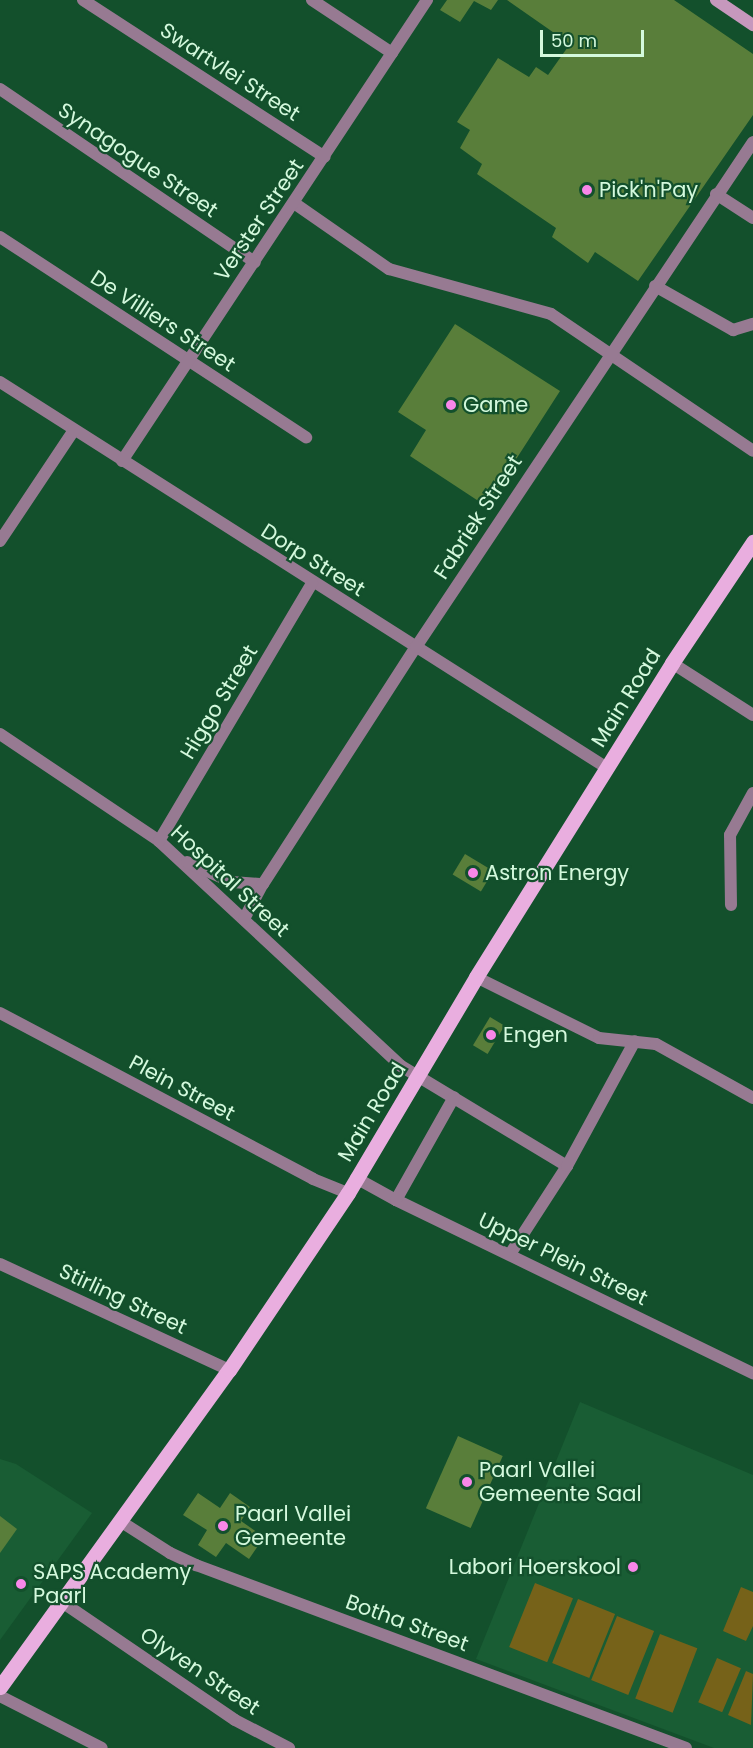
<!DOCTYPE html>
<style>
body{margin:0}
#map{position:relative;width:753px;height:1748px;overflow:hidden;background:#13502c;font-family:Poppins,sans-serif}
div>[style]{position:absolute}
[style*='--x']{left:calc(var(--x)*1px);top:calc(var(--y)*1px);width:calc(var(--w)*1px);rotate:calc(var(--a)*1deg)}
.built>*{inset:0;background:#195d34}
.green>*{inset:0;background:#766219;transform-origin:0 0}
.building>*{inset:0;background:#597e3a;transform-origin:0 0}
.street>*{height:12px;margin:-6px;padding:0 6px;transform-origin:6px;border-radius:6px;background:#977a92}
.secondary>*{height:12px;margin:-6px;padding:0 6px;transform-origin:6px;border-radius:6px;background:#c698bd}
.primary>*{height:15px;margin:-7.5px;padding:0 7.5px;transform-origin:7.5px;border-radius:7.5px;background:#e9aedf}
.dots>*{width:16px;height:16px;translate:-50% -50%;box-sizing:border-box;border:3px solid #13502c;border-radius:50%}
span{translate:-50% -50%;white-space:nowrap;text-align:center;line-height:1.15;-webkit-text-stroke:4.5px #13502c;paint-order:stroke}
.street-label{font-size:21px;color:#d4f9dd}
.poi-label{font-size:21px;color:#d4f9dd}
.left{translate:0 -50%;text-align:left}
.right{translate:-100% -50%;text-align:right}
.scale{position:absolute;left:540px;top:30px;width:104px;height:27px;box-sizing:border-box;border:3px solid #d4f9dd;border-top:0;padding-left:8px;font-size:18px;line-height:21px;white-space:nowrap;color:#d4f9dd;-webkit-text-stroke:4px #13502c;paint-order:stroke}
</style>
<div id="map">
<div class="built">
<div style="clip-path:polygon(580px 1402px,753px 1475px,753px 1748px,714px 1748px,476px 1659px)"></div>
<div style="clip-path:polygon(0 1459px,16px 1464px,92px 1513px,0 1640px)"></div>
</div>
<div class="green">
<div style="left:535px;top:1583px;width:41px;height:69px;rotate:22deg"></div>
<div style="clip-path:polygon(741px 1587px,753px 1592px,753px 1626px,746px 1641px,723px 1631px)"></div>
<div style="left:578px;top:1599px;width:40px;height:69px;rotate:22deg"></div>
<div style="left:617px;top:1616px;width:40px;height:69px;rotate:22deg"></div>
<div style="left:660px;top:1634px;width:40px;height:69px;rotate:21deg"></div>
<div style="left:717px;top:1658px;width:26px;height:48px;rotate:23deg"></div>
<div style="clip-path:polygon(746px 1671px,753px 1674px,751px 1725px,728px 1715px)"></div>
</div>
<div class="building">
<div style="clip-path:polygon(447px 0,498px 0,491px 10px,474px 1px,460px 22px,440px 10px)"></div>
<div style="clip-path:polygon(507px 0,674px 0,753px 54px,753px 115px,638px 281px,595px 252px,588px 263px,552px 237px,556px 228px,477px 174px,482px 164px,460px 148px,470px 130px,457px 122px,498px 58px,529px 77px,536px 67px,548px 75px,570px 44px)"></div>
<div style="clip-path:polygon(455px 324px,560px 391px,486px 506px,410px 456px,426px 430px,398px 412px)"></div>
<div style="left:465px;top:854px;width:33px;height:24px;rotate:31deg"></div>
<div style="left:490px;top:1017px;width:17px;height:33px;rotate:31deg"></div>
<div style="left:458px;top:1436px;width:49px;height:79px;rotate:24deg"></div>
<div style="clip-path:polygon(198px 1493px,220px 1508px,230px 1493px,250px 1507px,241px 1521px,264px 1537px,249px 1559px,226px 1543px,216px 1557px,198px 1545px,207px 1530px,183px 1515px)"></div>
<div style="clip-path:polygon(0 1516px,17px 1529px,0 1553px)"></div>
</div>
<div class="street">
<div style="--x:83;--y:0;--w:288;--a:33"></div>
<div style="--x:312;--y:0;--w:96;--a:33.5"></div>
<div style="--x:0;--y:89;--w:308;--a:34.2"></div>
<div style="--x:716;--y:194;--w:44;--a:33"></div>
<div style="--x:294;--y:203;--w:116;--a:34.8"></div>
<div style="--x:389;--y:269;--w:168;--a:15.5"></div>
<div style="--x:551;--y:314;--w:244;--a:34.1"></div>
<div style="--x:0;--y:237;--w:366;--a:33.2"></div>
<div style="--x:655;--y:286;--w:90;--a:29.4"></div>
<div style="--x:733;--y:330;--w:21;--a:-17"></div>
<div style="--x:0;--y:382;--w:719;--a:32.45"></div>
<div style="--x:122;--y:461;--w:553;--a:-56.51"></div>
<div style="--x:0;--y:541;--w:133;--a:-56.3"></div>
<div style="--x:672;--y:663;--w:96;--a:32.7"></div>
<div style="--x:0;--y:734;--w:192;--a:33.9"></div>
<div style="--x:159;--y:841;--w:330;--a:42.9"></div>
<div style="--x:401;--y:1066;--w:194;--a:31.1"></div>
<div style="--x:567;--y:1166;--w:105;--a:122.9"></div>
<div style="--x:159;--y:841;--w:300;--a:-59.3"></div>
<div style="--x:187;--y:862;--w:49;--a:24"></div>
<div style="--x:232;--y:882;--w:31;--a:4"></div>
<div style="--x:731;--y:905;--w:70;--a:-90.8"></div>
<div style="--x:730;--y:835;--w:48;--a:-61.3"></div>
<div style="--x:244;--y:919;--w:40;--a:-62"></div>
<div style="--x:263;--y:884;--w:282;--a:-57.2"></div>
<div style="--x:416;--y:647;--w:607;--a:-56.28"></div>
<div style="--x:476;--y:977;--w:137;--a:26.4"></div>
<div style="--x:599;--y:1038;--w:57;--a:6"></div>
<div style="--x:656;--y:1044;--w:111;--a:29.1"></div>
<div style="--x:0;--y:1013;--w:354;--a:27.9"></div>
<div style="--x:313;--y:1179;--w:38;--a:22"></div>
<div style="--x:567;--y:1166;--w:142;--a:-61.5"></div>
<div style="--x:356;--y:1178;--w:46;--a:28.8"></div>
<div style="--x:396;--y:1200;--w:397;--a:25.9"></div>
<div style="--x:396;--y:1200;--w:118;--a:-60.6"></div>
<div style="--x:0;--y:1264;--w:252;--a:24.8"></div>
<div style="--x:120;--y:1521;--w:59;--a:32.6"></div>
<div style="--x:170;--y:1553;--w:29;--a:25"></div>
<div style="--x:196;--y:1565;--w:523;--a:20.48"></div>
<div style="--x:62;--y:1602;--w:209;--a:34.3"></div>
<div style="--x:235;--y:1720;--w:61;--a:27.4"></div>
<div style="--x:0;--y:1696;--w:114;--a:27"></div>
</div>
<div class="secondary">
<div style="--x:716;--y:0;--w:45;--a:34"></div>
</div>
<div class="primary">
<div style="--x:0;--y:1687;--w:391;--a:-54.2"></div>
<div style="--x:229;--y:1370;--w:213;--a:-56.1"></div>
<div style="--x:348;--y:1193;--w:251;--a:-59.3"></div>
<div style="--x:476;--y:977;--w:370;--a:-58"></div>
<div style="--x:672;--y:663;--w:146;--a:-56.2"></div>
</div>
<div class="dots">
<div style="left:587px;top:190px;background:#f987e9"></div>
<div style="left:451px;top:405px;background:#f987e9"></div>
<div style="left:473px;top:873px;background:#f987e9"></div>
<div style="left:491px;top:1035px;background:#f987e9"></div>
<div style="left:467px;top:1482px;background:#f987e9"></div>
<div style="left:223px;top:1526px;background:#f987e9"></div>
<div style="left:633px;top:1567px;background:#f987e9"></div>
<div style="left:21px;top:1584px;background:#f987e9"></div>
</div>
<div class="street-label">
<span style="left:230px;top:72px;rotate:33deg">Swartvlei Street</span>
<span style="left:138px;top:160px;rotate:34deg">Synagogue Street</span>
<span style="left:259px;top:220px;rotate:-56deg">Verster Street</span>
<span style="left:163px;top:321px;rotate:33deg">De Villiers Street</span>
<span style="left:478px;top:517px;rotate:-57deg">Fabriek Street</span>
<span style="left:313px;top:560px;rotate:32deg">Dorp Street</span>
<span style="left:626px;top:698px;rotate:-58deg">Main Road</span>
<span style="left:219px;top:702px;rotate:-59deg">Higgo Street</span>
<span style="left:230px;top:881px;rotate:43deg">Hospital Street</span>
<span style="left:182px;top:1088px;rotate:28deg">Plein Street</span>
<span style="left:372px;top:1112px;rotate:-59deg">Main Road</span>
<span style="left:563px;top:1259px;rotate:26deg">Upper Plein Street</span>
<span style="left:123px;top:1299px;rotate:25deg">Stirling Street</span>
<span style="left:407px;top:1623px;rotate:20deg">Botha Street</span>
<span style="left:200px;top:1671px;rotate:34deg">Olyven Street</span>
</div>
<div class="poi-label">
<span class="left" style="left:599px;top:190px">Pick'n'Pay</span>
<span class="left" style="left:463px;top:405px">Game</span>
<span class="left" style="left:485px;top:873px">Astron Energy</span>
<span class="left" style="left:503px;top:1035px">Engen</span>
<span class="left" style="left:479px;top:1482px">Paarl Vallei<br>Gemeente Saal</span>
<span class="left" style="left:235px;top:1526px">Paarl Vallei<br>Gemeente</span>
<span class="right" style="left:621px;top:1567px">Labori Hoerskool</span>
<span class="left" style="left:33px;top:1584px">SAPS Academy<br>Paarl</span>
</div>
<div class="scale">50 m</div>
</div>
